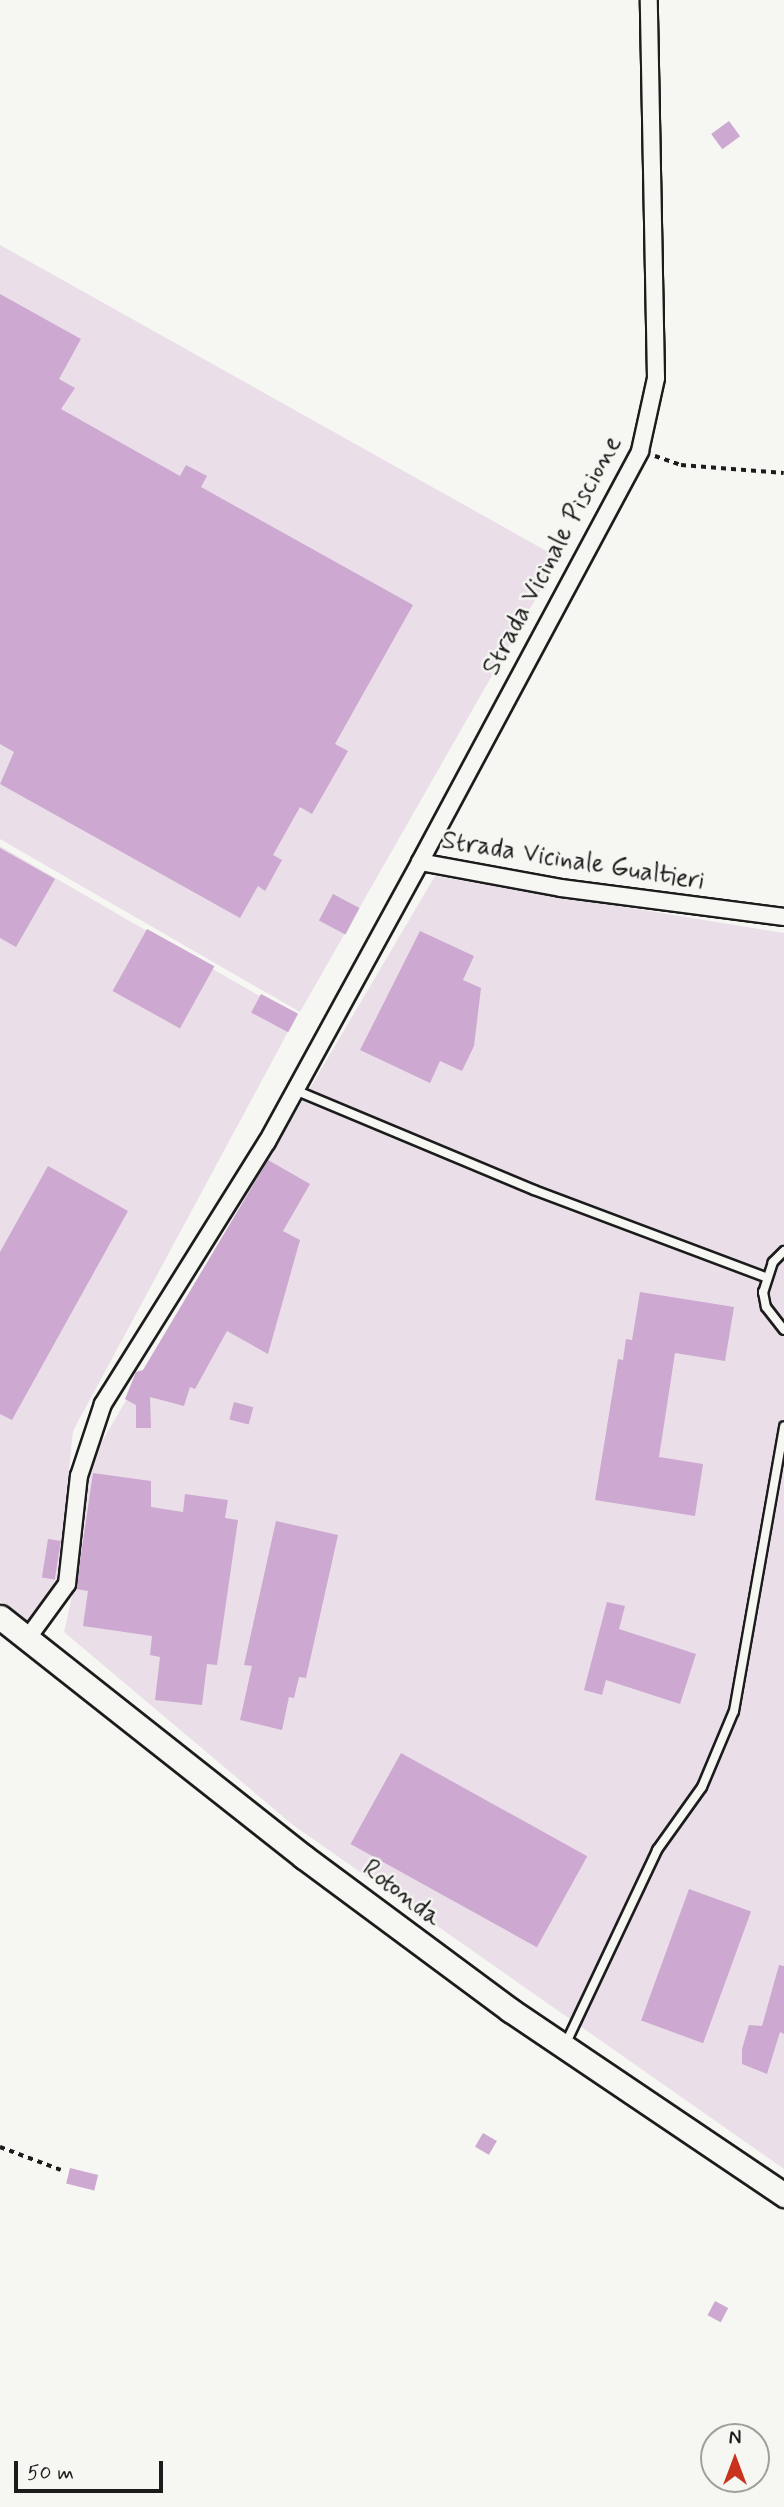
<!DOCTYPE html>
<style>
body{margin:0}
#map{position:relative;width:784px;height:2507px;overflow:hidden;background:#f6f6f2;font-family:Mynerve,sans-serif}
div>[style]{position:absolute}
[style*='--x']{left:calc(var(--x)*1px);top:calc(var(--y)*1px);width:calc(var(--w)*1px);rotate:calc(var(--a)*1deg)}
.built>*{inset:0;background:#eadfe8}
.building>*{inset:0;background:#cda8d1;transform-origin:0 0}
.path>*{height:3.5px;margin-top:-1.75px;transform-origin:0;background:repeating-linear-gradient(90deg,#1c1c1c 0 5px,transparent 0 10px)}
.roads{filter:drop-shadow(2px 0 #1c1c1c) drop-shadow(-2px 0 #1c1c1c) drop-shadow(0 2px #1c1c1c) drop-shadow(0 -2px #1c1c1c)}
.lane>*{height:8px;margin:-4px;padding:0 4px;transform-origin:4px;border-radius:4px;background:#f6f6f2}
.street>*{height:16px;margin:-8px;padding:0 8px;transform-origin:8px;border-radius:8px;background:#f6f6f2}
.secondary>*{height:23px;margin:-11.5px;padding:0 11.5px;transform-origin:11.5px;border-radius:11.5px;background:#f6f6f2}
span{translate:-50% -50%;white-space:nowrap;text-align:center;line-height:1.15;-webkit-text-stroke:5px #f6f6f2;paint-order:stroke}
.street-label{font-size:26px;color:#1c1c1c}
.north{position:absolute;left:700px;top:2423px;width:70px;height:70px;box-sizing:border-box;background:#f6f6f2;border:2px solid #9f9f9c;border-radius:50%;rotate:0deg;font-size:19px;font-weight:700;line-height:28px;text-align:center;color:#1c1c1c}
.north::after{content:'';display:block;margin:auto;width:24px;height:32px;background:#c8321e;clip-path:polygon(50% 0,100% 100%,50% 72%,0 100%)}
.scale{position:absolute;left:14px;top:2461px;width:149px;height:32px;box-sizing:border-box;border:4px solid #1c1c1c;border-top:0;padding-left:9px;font-size:21px;line-height:24px;white-space:nowrap;color:#1c1c1c;-webkit-text-stroke:5px #f6f6f2;paint-order:stroke}
</style>
<div id="map">
<div class="built">
<div style="clip-path:polygon(0 245px,559px 558px,300px 1012px,0 839px)"></div>
<div style="clip-path:polygon(0 846px,296px 1017px,73px 1431px,58px 1577px,26px 1624px,0 1601px)"></div>
<div style="clip-path:polygon(435px 876px,784px 933px,784px 2169px,293px 1825px,64px 1632px,74px 1587px,88px 1465px)"></div>
</div>
<div class="building">
<div style="left:729px;top:121px;width:19px;height:22px;rotate:54deg"></div>
<div style="clip-path:polygon(0 294px,81px 339px,59px 379px,75px 388px,61px 409px,180px 476px,186px 465px,207px 476px,201px 487px,413px 605px,335px 744px,348px 751px,312px 814px,300px 807px,273px 855px,282px 860px,265px 891px,258px 886px,240px 918px,0 784px,14px 752px,0 744px)"></div>
<div style="clip-path:polygon(0 848px,55px 879px,16px 947px,0 938px)"></div>
<div style="left:333px;top:894px;width:30px;height:30px;rotate:28deg"></div>
<div style="left:147px;top:929px;width:77px;height:71px;rotate:29deg"></div>
<div style="clip-path:polygon(420px 931px,474px 956px,463px 980px,481px 988px,474px 1046px,462px 1071px,440px 1061px,430px 1083px,360px 1050px)"></div>
<div style="left:261px;top:994px;width:42px;height:21px;rotate:28deg"></div>
<div style="clip-path:polygon(268px 1160px,310px 1184px,283px 1231px,300px 1240px,268px 1354px,227px 1331px,195px 1389px,190px 1387px,184px 1406px,150px 1397px,151px 1428px,136px 1428px,136px 1405px,125px 1399px,136px 1372px,143px 1370px)"></div>
<div style="clip-path:polygon(48px 1166px,128px 1211px,12px 1420px,0 1414px,0 1252px)"></div>
<div style="clip-path:polygon(640px 1292px,734px 1307px,725px 1361px,675px 1353px,659px 1457px,703px 1464px,695px 1516px,595px 1500px,618px 1359px,623px 1360px,626px 1339px,632px 1340px)"></div>
<div style="left:234px;top:1402px;width:20px;height:18px;rotate:15deg"></div>
<div style="clip-path:polygon(93px 1473px,151px 1481px,151px 1507px,183px 1512px,185px 1494px,228px 1500px,225px 1518px,238px 1520px,217px 1665px,207px 1664px,202px 1705px,155px 1700px,160px 1657px,150px 1655px,152px 1636px,83px 1626px,88px 1591px,76px 1589px)"></div>
<div style="clip-path:polygon(276px 1521px,338px 1535px,306px 1678px,299px 1677px,294px 1698px,289px 1697px,282px 1730px,240px 1720px,252px 1666px,244px 1665px)"></div>
<div style="left:48px;top:1539px;width:13px;height:39px;rotate:9deg"></div>
<div style="clip-path:polygon(607px 1602px,625px 1606px,619px 1629px,696px 1654px,680px 1704px,606px 1680px,602px 1695px,584px 1690px)"></div>
<div style="left:401px;top:1753px;width:213px;height:104px;rotate:29deg"></div>
<div style="left:689px;top:1889px;width:66px;height:140px;rotate:20deg"></div>
<div style="clip-path:polygon(779px 1965px,784px 1966px,784px 2034px,780px 2032px,767px 2074px,742px 2064px,742px 2049px,749px 2025px,762px 2026px)"></div>
<div style="left:483px;top:2133px;width:16px;height:16px;rotate:30deg"></div>
<div style="left:70px;top:2168px;width:29px;height:16px;rotate:14deg"></div>
<div style="left:715px;top:2301px;width:15px;height:16px;rotate:28deg"></div>
</div>
<div class="path">
<div style="--x:655;--y:456;--w:28;--a:19"></div>
<div style="--x:681;--y:465;--w:103;--a:4.4"></div>
<div style="--x:0;--y:2147;--w:65;--a:20.7"></div>
</div>
<div class="roads">
<div class="lane">
<div style="--x:295;--y:1090;--w:259;--a:22.7"></div>
<div style="--x:534;--y:1190;--w:247;--a:20.6"></div>
<div style="--x:784;--y:1251;--w:16;--a:135"></div>
<div style="--x:773;--y:1262;--w:32;--a:108"></div>
<div style="--x:763;--y:1292;--w:15;--a:79"></div>
<div style="--x:766;--y:1307;--w:29;--a:52"></div>
<div style="--x:565;--y:2045;--w:216;--a:-64.7"></div>
<div style="--x:657;--y:1850;--w:77;--a:-54.5"></div>
<div style="--x:702;--y:1787;--w:82;--a:-67.2"></div>
<div style="--x:734;--y:1711;--w:289;--a:-80"></div>
</div>
<div class="street">
<div style="--x:420;--y:862;--w:466;--a:-61.8"></div>
<div style="--x:640;--y:451;--w:75;--a:-77.6"></div>
<div style="--x:656;--y:378;--w:378;--a:-91.1"></div>
<div style="--x:27;--y:1639;--w:68;--a:-54"></div>
<div style="--x:67;--y:1584;--w:109;--a:-83.7"></div>
<div style="--x:79;--y:1476;--w:76;--a:-71.6"></div>
<div style="--x:103;--y:1404;--w:309;--a:-58"></div>
<div style="--x:267;--y:1142;--w:319;--a:-61.3"></div>
<div style="--x:420;--y:862;--w:143;--a:10.4"></div>
<div style="--x:561;--y:888;--w:225;--a:7.4"></div>
</div>
<div class="secondary">
<div style="--x:0;--y:1617;--w:387;--a:38.3"></div>
<div style="--x:304;--y:1857;--w:257;--a:36.6"></div>
<div style="--x:510;--y:2010;--w:331;--a:34"></div>
</div>
</div>
<div class="street-label">
<span style="left:553px;top:556px;rotate:-62deg">Strada Vicinale Piscione</span>
<span style="left:573px;top:862px;rotate:9deg">Strada Vicinale Gualtieri</span>
<span style="left:401px;top:1894px;rotate:37deg">Rotonda</span>
</div>
<div class="north">N</div>
<div class="scale">50 m</div>
</div>
